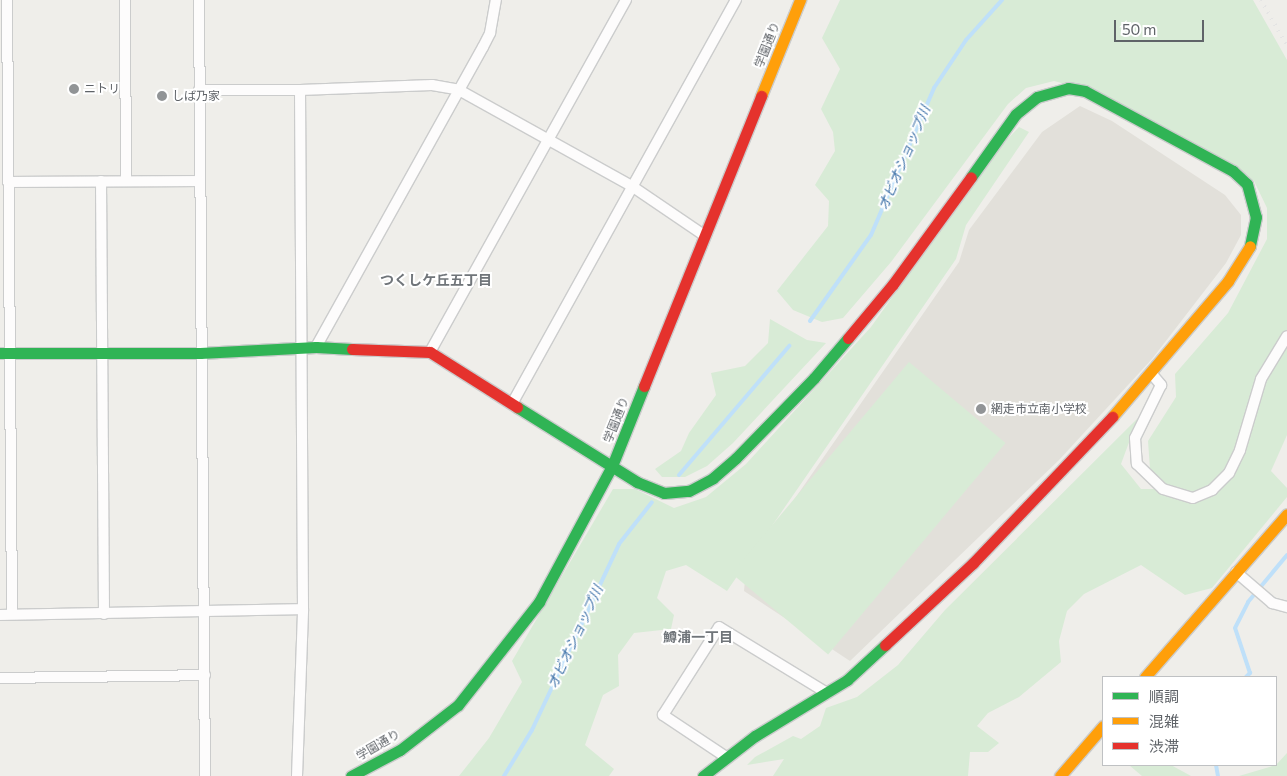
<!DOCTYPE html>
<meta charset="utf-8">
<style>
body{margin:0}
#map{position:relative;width:1287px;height:776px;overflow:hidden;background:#efeeea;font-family:Commissioner,"Noto Sans JP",sans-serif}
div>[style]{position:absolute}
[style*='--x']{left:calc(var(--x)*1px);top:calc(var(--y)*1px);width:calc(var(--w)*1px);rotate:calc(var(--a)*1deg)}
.education>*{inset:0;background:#e2e0da}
.green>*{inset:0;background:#d8ebd6;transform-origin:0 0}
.stream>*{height:4px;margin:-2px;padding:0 2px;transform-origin:2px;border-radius:2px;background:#bfe0f9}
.roads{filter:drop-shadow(1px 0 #cbcccc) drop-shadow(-1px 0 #cbcccc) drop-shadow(0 1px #cbcccc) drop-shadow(0 -1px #cbcccc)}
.street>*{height:10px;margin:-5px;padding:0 5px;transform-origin:5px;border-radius:5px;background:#fdfcfc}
.fast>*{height:11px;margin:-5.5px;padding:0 5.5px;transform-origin:5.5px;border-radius:5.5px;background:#30b455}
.slow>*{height:11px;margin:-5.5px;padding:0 5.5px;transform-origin:5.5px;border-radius:5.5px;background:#ff9f0a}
.jam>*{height:11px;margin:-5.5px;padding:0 5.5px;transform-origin:5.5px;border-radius:5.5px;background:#e5322d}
.rail>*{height:4px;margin-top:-2px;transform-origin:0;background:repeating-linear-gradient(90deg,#e4e4e4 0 1px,transparent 0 7px)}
.dots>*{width:14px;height:14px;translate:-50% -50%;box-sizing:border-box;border:2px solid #fff;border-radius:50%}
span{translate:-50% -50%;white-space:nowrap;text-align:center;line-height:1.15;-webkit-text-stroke:4px #fff;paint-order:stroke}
.street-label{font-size:12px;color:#5f6368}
.poi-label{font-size:12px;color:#5f6368}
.left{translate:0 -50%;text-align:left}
.water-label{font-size:14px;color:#4174aa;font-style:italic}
.neighbourhood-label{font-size:14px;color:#70757a;font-weight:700}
.legend{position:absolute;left:1102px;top:676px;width:175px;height:90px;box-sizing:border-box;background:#fff;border:1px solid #bfc1c3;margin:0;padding:6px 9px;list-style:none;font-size:15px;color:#5f6368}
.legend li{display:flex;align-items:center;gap:10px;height:25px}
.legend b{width:25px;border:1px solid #bfc1c3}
.scale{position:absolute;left:1114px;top:20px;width:90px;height:22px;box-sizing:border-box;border:2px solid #5f6368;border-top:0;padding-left:6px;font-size:15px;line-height:18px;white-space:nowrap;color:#5f6368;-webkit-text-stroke:4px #fff;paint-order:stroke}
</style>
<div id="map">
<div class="education">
<div style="clip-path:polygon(1080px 106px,1112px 121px,1225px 195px,1241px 215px,1241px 235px,1226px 263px,1152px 359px,1059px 460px,850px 661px,744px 591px,746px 569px,959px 262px,969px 230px,1042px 132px)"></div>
</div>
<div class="green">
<div style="clip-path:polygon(840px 0,1253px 0,1287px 60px,1287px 435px,1271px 471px,1287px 488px,1287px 497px,1212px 588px,1185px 595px,1141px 565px,1084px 594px,1067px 611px,1059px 641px,1061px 662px,1019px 697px,988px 713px,977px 726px,999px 743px,988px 752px,970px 752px,968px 776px,773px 776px,784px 759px,747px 765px,755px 757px,793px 736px,801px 739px,820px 726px,826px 708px,857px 697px,898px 665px,945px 610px,1138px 418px,1121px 464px,1141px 489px,1156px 489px,1150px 469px,1148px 441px,1176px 397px,1175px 374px,1228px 313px,1267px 239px,1267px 208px,1254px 181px,1103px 94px,1054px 81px,1026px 88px,1008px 104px,891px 262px,843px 318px,822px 322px,793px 310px,777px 291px,828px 226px,829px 201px,815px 185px,835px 151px,833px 132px,821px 109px,840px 69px,822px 38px)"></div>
<div style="clip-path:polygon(1019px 127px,1029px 132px,966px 225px,956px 259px,727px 591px,686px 565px,666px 571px,657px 598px,674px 615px,671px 629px,634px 633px,618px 655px,619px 686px,603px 695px,585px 745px,614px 769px,609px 776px,459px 776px,489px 738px,522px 682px,512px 661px,613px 489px,635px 489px,674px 508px,706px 497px,746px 464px,871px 327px,997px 150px)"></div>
<div style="clip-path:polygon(770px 319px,807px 340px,826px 343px,733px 443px,707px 466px,685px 477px,662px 477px,655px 469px,681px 451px,689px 433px,716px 395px,711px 373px,745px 366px,768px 343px)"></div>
<div style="left:909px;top:362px;width:126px;height:276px;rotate:40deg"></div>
<div style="clip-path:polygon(1287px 753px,1287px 776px,1239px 776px,1276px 765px)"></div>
<div style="clip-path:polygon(1129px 765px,1171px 765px,1191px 776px,1142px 776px)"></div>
</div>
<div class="stream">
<div style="--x:810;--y:321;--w:105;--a:-54.7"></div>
<div style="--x:871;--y:235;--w:160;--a:-66.8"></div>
<div style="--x:934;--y:88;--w:58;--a:-56.3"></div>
<div style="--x:966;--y:40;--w:54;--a:-48"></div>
<div style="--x:679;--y:475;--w:170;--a:-49.5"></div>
<div style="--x:1246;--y:677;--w:6;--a:-45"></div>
<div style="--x:1250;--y:673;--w:47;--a:-108.4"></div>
<div style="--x:1235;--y:628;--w:29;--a:-63"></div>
<div style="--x:1248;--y:602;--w:61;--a:-50.3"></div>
<div style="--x:1216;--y:765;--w:11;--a:80"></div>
<div style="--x:504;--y:776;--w:54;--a:-58.7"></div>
<div style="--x:532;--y:730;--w:205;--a:-64.9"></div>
<div style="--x:619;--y:544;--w:53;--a:-51.8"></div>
</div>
<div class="roads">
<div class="street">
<div style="--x:7;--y:0;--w:614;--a:89.53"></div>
<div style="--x:125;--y:0;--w:181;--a:89.7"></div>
<div style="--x:199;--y:0;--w:776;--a:89.56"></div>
<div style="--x:199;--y:90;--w:101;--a:0"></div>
<div style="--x:300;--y:90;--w:132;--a:-2.2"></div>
<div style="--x:432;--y:85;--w:27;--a:10"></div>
<div style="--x:459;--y:90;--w:199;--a:29.1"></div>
<div style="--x:633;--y:187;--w:87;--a:34.2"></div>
<div style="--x:101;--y:181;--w:433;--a:89.6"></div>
<div style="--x:8;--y:182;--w:192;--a:-0.3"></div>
<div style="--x:316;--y:347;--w:343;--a:-60.9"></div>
<div style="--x:483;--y:47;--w:16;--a:-63"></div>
<div style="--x:490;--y:33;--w:34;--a:-80"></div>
<div style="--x:430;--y:352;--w:403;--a:-60.9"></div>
<div style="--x:1151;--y:373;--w:16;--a:50"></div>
<div style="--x:1161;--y:385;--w:59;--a:116.1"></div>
<div style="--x:1135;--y:438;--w:26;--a:86"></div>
<div style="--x:1137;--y:464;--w:36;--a:44"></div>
<div style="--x:1163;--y:489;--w:31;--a:17"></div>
<div style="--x:1193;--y:498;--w:21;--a:-23"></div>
<div style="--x:1212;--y:490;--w:24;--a:-45"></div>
<div style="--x:1229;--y:473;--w:25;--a:-64"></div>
<div style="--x:1240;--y:450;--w:74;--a:-73.5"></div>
<div style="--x:1261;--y:379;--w:50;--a:-58.8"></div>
<div style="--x:513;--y:402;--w:460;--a:-61"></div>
<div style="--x:1236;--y:572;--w:48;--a:40.7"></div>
<div style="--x:1272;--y:603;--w:16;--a:15"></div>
<div style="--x:0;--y:615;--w:303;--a:-1.1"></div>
<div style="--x:0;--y:678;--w:205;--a:-0.8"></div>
<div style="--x:726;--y:757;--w:76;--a:-146.3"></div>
<div style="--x:663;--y:715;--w:104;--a:-57.5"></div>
<div style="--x:719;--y:627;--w:127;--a:31.4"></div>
<div style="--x:297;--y:776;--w:167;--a:-87.9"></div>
<div style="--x:303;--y:609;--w:519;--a:-90.33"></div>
</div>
<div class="fast">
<div style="--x:971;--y:177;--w:77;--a:-54.5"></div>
<div style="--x:1016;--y:114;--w:27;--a:-39"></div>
<div style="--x:1037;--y:97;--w:32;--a:-16"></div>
<div style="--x:1068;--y:88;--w:17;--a:10"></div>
<div style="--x:1085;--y:91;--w:168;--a:28.4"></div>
<div style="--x:1233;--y:171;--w:19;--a:43"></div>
<div style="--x:1247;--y:184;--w:34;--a:75"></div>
<div style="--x:1256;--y:217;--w:30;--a:102"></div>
<div style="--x:0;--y:353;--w:200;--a:0"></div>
<div style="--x:200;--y:353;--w:116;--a:-3"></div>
<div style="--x:316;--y:347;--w:36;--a:3"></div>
<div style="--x:517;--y:407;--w:142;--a:32"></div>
<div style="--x:637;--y:482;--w:29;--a:22"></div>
<div style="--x:664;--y:493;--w:25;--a:-5"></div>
<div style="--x:689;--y:491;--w:27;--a:-28"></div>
<div style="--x:713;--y:478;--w:30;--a:-41"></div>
<div style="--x:736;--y:458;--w:112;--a:-45.7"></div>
<div style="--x:814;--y:378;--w:52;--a:-49.6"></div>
<div style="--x:351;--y:776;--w:55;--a:-28"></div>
<div style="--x:400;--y:750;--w:73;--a:-37.8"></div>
<div style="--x:458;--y:705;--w:131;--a:-51.8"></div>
<div style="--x:539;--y:602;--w:154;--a:-61.8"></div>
<div style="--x:612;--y:466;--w:86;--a:-68.2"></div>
<div style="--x:703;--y:776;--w:66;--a:-37.6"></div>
<div style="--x:755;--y:736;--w:108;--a:-31.3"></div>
<div style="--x:847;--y:680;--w:52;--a:-42.6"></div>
</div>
<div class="slow">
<div style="--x:761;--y:96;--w:104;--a:-67.9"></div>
<div style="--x:1112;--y:417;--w:179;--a:-49.5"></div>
<div style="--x:1228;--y:281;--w:41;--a:-57.8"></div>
<div style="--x:1145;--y:677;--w:216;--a:-48.9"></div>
<div style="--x:1060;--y:776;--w:66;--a:-49.3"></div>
</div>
<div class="jam">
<div style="--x:848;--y:338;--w:70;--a:-50.2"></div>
<div style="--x:893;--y:284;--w:132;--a:-53.9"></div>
<div style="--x:352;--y:349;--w:78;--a:2.2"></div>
<div style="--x:430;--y:352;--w:103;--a:32.3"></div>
<div style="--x:644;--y:386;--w:313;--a:-68"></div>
<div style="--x:885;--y:645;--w:120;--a:-43"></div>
<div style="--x:973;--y:563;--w:202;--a:-46.4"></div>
</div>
</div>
<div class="rail">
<div style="--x:1261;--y:0;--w:53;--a:60.5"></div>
</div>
<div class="dots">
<div style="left:74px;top:89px;background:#919496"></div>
<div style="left:162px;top:96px;background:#919496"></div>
<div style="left:981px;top:409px;background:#919496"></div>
</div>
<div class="street-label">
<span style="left:767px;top:45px;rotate:-68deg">学園通り</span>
<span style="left:616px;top:420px;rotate:-68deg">学園通り</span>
<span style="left:378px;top:745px;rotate:-30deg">学園通り</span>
</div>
<div class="poi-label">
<span class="left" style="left:84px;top:89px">ニトリ</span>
<span class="left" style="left:172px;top:96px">しば乃家</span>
<span class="left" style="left:991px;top:409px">網走市立南小学校</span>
</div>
<div class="water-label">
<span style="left:904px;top:158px;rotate:-67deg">オビオショップ川</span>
<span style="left:575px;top:637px;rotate:-65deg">オビオショップ川</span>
</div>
<div class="neighbourhood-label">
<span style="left:436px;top:280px">つくしケ丘五丁目</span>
<span style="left:698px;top:637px">鱒浦一丁目</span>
</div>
<ul class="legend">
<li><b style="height:6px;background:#30b455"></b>順調</li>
<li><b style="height:6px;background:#ff9f0a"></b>混雑</li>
<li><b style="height:6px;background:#e5322d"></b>渋滞</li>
</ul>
<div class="scale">50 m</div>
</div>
